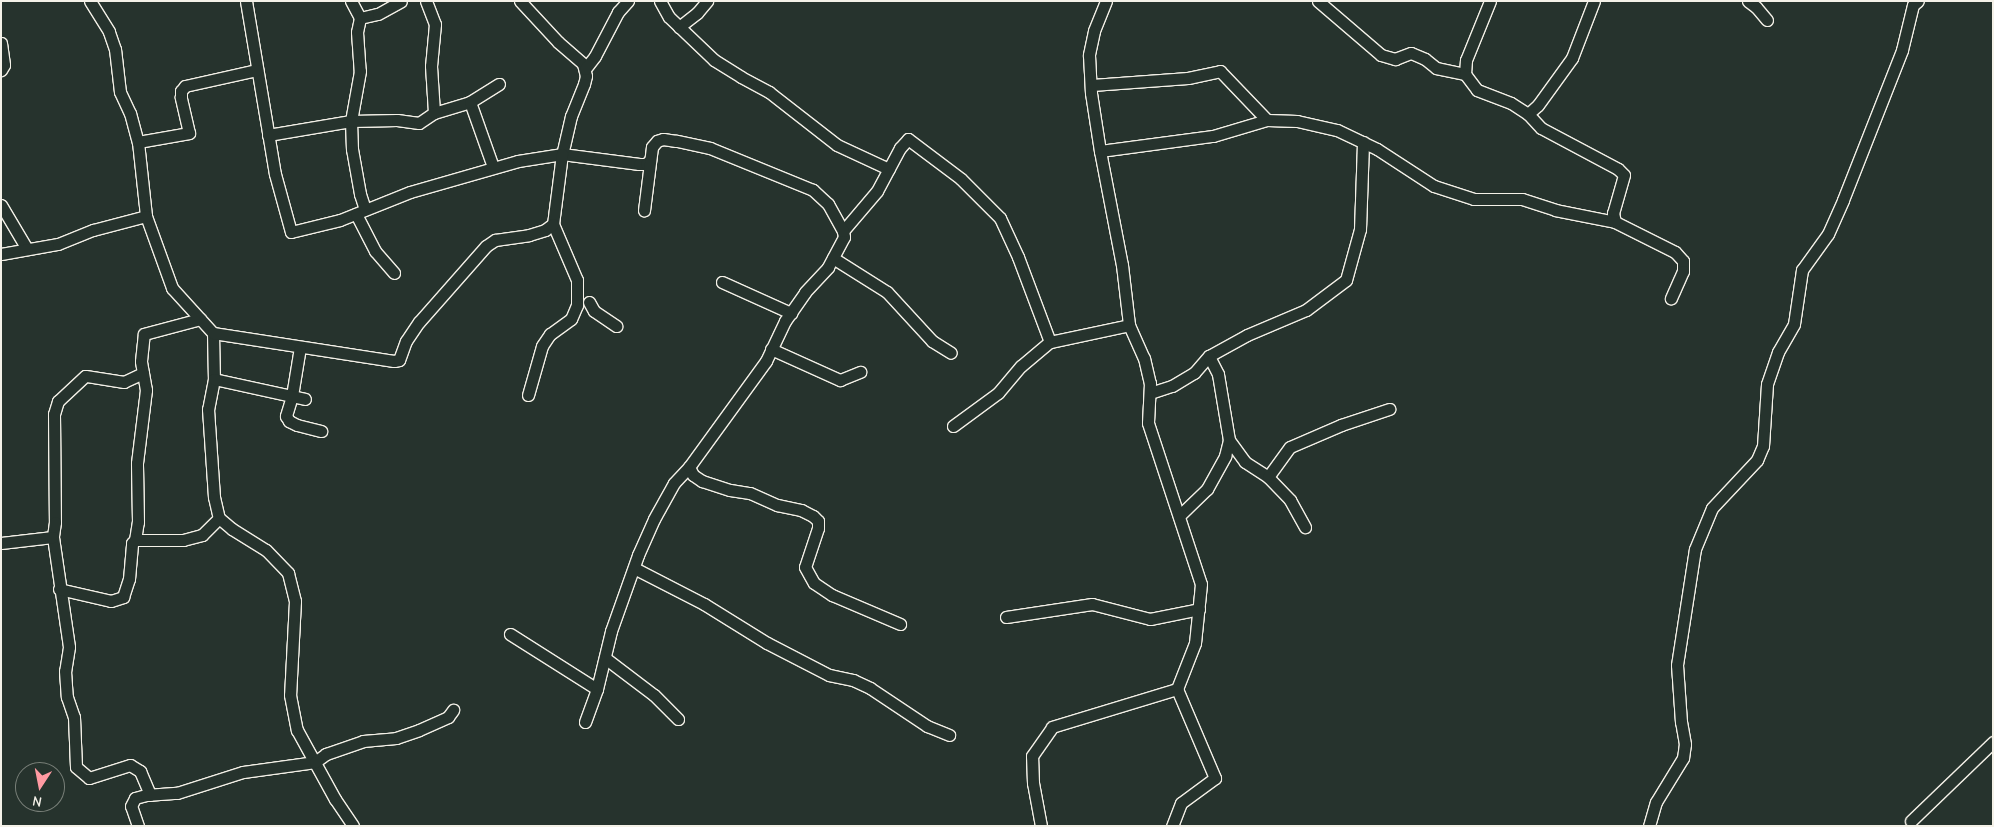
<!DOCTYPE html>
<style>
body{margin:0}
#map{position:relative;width:1994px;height:827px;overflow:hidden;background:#26332d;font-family:"Comic Neue",sans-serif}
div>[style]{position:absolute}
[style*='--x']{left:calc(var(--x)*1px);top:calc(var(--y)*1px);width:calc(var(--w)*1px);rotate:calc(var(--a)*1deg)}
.roads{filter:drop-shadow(1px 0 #f4f1e8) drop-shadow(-1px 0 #f4f1e8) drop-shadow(0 1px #f4f1e8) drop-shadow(0 -1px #f4f1e8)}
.minor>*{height:11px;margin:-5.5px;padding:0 5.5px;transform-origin:5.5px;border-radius:5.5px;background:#26332d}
span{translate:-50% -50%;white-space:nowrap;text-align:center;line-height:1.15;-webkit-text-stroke:4.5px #26332d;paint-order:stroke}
.frame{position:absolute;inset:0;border:2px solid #f4f1e8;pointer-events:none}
.north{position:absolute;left:15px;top:762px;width:50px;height:50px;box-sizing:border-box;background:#26332d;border:1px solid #787f78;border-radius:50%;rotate:191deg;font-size:14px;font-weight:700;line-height:20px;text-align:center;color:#f4f1e8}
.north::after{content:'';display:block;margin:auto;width:18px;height:22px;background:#ff9aa2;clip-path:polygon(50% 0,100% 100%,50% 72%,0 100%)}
</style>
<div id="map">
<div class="roads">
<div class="minor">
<div style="--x:90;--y:1;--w:36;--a:58"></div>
<div style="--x:109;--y:32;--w:18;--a:71"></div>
<div style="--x:115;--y:49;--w:43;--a:83.4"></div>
<div style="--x:120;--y:92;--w:23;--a:65"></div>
<div style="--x:130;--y:113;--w:30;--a:75"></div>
<div style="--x:138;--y:142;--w:74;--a:83.8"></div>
<div style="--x:146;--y:216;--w:77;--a:70.1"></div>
<div style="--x:172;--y:288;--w:61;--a:47.7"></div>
<div style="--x:213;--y:333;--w:46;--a:88.8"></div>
<div style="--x:214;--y:379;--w:31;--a:101"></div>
<div style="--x:208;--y:409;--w:88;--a:86.1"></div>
<div style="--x:214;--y:497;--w:22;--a:77"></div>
<div style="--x:219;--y:518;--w:17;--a:40"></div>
<div style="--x:232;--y:529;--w:40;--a:32"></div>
<div style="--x:266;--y:550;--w:32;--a:46"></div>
<div style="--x:288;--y:573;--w:29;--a:76"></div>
<div style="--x:295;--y:601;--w:94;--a:93"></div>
<div style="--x:290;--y:695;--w:36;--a:79"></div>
<div style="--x:297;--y:730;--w:79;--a:61.2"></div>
<div style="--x:335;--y:799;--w:32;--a:56"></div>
<div style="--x:246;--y:1;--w:175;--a:80.5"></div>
<div style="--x:275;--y:174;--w:60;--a:74.6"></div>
<div style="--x:291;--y:232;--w:50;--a:-13.8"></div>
<div style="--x:340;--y:220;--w:75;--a:-21.8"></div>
<div style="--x:410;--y:192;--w:112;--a:-16"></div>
<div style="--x:518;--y:161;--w:45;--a:-9"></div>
<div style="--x:562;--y:154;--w:78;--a:7.4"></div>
<div style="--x:639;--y:164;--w:7;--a:0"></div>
<div style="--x:646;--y:164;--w:4;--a:-45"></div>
<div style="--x:351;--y:1;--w:19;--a:62"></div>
<div style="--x:360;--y:18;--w:14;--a:102"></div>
<div style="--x:357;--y:32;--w:39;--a:86"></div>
<div style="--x:360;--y:71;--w:51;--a:100.2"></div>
<div style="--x:351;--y:121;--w:28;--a:88"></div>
<div style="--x:352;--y:149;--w:46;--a:79.9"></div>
<div style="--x:360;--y:194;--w:16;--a:72"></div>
<div style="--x:426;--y:1;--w:25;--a:69"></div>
<div style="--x:435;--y:24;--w:42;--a:95.4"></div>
<div style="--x:431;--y:66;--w:47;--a:86.3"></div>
<div style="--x:520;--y:1;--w:56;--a:47.2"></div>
<div style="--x:558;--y:42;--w:33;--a:41"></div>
<div style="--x:583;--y:64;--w:12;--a:76"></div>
<div style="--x:586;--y:76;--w:8;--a:104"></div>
<div style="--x:584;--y:84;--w:35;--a:112"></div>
<div style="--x:571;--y:116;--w:39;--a:103"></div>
<div style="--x:562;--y:154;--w:71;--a:97.3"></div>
<div style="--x:553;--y:224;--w:61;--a:66.8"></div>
<div style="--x:577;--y:280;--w:25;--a:90"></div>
<div style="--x:577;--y:305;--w:15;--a:113"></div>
<div style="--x:571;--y:319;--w:26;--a:144"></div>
<div style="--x:550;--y:334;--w:14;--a:124"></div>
<div style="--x:542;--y:346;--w:51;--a:105.9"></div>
<div style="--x:660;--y:1;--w:18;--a:61"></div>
<div style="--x:669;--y:17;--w:62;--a:43.7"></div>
<div style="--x:714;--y:60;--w:32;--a:32"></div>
<div style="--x:741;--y:77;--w:32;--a:28"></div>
<div style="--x:769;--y:92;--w:86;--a:37.9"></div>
<div style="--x:837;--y:145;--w:57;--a:24.8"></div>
<div style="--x:1106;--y:1;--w:32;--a:112"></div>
<div style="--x:1094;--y:31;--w:25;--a:102"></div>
<div style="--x:1089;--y:55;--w:38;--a:87"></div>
<div style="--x:1091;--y:93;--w:59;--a:81.2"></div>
<div style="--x:1100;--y:151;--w:116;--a:79.1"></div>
<div style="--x:1122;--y:265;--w:60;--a:83.3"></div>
<div style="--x:1129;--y:325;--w:36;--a:66"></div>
<div style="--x:1144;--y:358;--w:26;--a:77"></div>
<div style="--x:1150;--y:383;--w:40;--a:92.9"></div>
<div style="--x:1148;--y:423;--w:169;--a:71.8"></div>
<div style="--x:1201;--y:584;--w:59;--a:95.8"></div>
<div style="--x:1195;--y:643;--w:49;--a:111.4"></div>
<div style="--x:1177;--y:689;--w:97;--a:66.9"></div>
<div style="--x:1215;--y:778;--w:42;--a:143.7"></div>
<div style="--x:1181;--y:803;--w:25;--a:111"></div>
<div style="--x:1318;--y:1;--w:83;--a:40.6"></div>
<div style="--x:1381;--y:55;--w:15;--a:16"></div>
<div style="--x:1395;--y:59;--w:17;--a:-21"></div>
<div style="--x:1411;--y:53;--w:15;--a:23"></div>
<div style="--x:1425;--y:59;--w:14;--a:39"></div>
<div style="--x:1436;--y:68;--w:30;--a:12"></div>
<div style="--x:1490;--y:1;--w:64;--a:112.1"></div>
<div style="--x:1466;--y:60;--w:14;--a:94"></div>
<div style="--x:1465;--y:74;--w:20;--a:53"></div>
<div style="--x:1477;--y:90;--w:36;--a:21"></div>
<div style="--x:1511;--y:103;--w:20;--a:33"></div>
<div style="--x:1528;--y:114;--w:19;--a:47"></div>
<div style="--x:1541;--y:128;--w:87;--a:28"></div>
<div style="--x:1618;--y:169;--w:8;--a:45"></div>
<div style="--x:1624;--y:175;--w:40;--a:106"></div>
<div style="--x:1613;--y:213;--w:9;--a:77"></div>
<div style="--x:1615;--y:222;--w:67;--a:26.6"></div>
<div style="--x:1675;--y:252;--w:12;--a:48"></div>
<div style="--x:1683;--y:261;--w:10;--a:90"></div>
<div style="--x:1683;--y:271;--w:30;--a:114"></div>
<div style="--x:1748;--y:1;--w:10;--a:37"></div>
<div style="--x:1756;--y:7;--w:17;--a:50"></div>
<div style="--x:360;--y:18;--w:18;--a:-13"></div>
<div style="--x:378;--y:14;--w:26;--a:-29"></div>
<div style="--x:679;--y:27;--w:23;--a:-38"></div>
<div style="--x:697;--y:13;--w:16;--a:-50"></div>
<div style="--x:1;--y:43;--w:22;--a:82"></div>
<div style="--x:4;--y:65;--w:6;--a:121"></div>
<div style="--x:585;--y:69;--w:16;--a:-52"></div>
<div style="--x:595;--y:56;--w:50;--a:-62.4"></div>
<div style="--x:618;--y:12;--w:15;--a:-48"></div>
<div style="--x:1092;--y:85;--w:96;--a:-4.2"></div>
<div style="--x:1188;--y:78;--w:33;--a:-12"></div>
<div style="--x:1220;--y:71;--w:68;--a:46.2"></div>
<div style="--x:1267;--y:120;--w:30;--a:2"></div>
<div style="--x:1297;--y:121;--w:41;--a:12.7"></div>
<div style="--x:1337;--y:130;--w:44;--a:25.4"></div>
<div style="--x:1377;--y:149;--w:68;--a:33"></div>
<div style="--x:1434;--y:186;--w:42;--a:18"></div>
<div style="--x:1474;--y:199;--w:48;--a:0"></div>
<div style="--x:1522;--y:199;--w:35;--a:18"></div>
<div style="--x:1555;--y:210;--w:61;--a:11.3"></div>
<div style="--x:470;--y:102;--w:69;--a:70.5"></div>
<div style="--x:1528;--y:114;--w:13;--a:-42"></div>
<div style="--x:1538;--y:105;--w:58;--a:-54.1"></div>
<div style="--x:1572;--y:58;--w:61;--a:-68.9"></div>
<div style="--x:268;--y:135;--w:84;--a:-9.6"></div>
<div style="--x:351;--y:121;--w:46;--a:-1.2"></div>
<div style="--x:397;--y:120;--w:22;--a:8"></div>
<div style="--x:419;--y:123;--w:18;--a:-34"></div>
<div style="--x:434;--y:113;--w:38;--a:-17"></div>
<div style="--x:470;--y:102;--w:34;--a:-32"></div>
<div style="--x:138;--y:142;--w:52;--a:-10"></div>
<div style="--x:189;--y:133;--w:37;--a:-103"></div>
<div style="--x:181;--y:97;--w:6;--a:-90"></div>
<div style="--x:181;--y:91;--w:6;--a:-51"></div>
<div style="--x:185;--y:86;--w:74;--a:-12.5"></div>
<div style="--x:1100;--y:151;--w:114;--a:-7.6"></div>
<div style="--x:1213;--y:136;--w:56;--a:-16.5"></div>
<div style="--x:1;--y:205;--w:51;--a:59.4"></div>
<div style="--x:356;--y:214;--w:42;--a:62.8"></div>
<div style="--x:375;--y:251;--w:29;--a:49"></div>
<div style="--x:843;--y:231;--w:52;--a:-49.6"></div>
<div style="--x:877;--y:191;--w:49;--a:-61.9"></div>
<div style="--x:900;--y:148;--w:12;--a:-48"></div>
<div style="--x:908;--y:139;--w:66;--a:37"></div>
<div style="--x:961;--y:179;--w:55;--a:45"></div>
<div style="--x:1000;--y:218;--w:43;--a:65.2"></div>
<div style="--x:1018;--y:257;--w:91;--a:69.4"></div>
<div style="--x:1;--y:254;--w:58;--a:-10"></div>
<div style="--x:58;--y:244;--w:38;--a:-22"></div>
<div style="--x:93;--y:230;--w:55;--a:-14.8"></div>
<div style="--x:833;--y:258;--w:64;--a:32.2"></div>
<div style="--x:887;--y:292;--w:67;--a:47.4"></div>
<div style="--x:932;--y:341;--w:22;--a:32"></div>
<div style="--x:722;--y:282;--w:76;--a:24.2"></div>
<div style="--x:589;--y:302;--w:10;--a:61"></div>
<div style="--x:594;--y:311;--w:27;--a:34"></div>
<div style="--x:213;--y:333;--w:183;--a:8.8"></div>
<div style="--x:394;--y:361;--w:5;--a:-11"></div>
<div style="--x:399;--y:360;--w:20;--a:-70"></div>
<div style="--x:406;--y:341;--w:23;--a:-56"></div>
<div style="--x:419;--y:322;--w:101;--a:-48.6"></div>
<div style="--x:486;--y:246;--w:11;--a:-34"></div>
<div style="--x:495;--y:240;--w:34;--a:-8"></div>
<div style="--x:529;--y:235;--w:17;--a:-17"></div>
<div style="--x:545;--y:230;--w:10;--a:-37"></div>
<div style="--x:300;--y:347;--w:50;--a:99.3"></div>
<div style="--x:292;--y:396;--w:21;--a:107"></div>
<div style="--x:286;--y:416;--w:6;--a:59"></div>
<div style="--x:289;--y:421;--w:9;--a:27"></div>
<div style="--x:297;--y:425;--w:25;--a:14"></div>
<div style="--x:771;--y:349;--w:76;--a:24.2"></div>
<div style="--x:840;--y:380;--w:22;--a:-22"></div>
<div style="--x:143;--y:373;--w:21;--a:155"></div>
<div style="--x:124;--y:382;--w:39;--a:-171"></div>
<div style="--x:85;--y:376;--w:37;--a:137"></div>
<div style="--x:58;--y:401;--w:14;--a:107"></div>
<div style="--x:54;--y:414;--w:108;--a:89.5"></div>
<div style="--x:55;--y:522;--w:15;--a:98"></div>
<div style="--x:53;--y:537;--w:111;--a:81.7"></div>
<div style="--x:69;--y:647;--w:24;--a:99"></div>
<div style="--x:65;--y:671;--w:26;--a:86"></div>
<div style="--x:67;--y:697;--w:21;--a:71"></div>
<div style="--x:74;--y:717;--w:50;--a:87.7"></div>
<div style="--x:76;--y:767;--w:17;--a:40"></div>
<div style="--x:89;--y:778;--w:43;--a:-17.6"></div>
<div style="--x:130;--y:765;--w:12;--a:31"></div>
<div style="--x:140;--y:771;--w:26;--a:67"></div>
<div style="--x:214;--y:379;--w:93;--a:12.4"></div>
<div style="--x:1150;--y:393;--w:23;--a:-18"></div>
<div style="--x:1172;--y:386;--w:26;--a:-31"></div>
<div style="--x:1194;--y:373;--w:23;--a:-49"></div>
<div style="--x:1209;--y:356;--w:43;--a:-28.9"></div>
<div style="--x:1247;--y:335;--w:64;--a:-23"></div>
<div style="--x:1306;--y:310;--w:50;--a:-36.9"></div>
<div style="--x:1346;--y:280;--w:53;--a:-74.6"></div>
<div style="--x:1360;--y:229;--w:87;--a:-88"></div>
<div style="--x:953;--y:426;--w:56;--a:-36.3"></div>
<div style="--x:998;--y:393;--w:35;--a:-50"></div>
<div style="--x:1021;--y:366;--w:38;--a:-40"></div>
<div style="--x:1050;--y:342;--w:81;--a:-12.1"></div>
<div style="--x:1229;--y:440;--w:27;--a:54"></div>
<div style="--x:1245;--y:462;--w:27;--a:33"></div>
<div style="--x:1268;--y:477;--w:32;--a:46"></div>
<div style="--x:1290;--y:500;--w:31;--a:61"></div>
<div style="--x:689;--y:467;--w:9;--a:63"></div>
<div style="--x:693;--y:475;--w:11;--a:34"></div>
<div style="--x:702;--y:481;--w:29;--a:18"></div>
<div style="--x:730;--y:490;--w:20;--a:9"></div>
<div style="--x:750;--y:493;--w:30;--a:24"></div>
<div style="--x:777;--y:505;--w:25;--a:12"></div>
<div style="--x:801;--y:510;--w:13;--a:27"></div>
<div style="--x:813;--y:516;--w:7;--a:45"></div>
<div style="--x:818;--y:521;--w:7;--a:90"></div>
<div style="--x:818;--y:528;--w:41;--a:108.4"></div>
<div style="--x:805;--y:567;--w:18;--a:61"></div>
<div style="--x:814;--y:583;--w:22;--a:34"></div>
<div style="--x:832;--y:595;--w:74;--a:23.1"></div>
<div style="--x:1268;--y:477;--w:37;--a:-54"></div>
<div style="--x:1290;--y:447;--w:56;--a:-23.3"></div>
<div style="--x:1341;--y:425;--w:51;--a:-18.4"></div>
<div style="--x:1179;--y:516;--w:39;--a:-44"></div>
<div style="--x:1207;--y:489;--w:38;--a:-61"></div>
<div style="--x:1225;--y:456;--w:16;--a:-76"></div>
<div style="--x:1229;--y:440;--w:67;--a:-99.5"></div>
<div style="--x:1218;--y:374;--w:20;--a:-117"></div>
<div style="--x:135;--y:540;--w:18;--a:-81"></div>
<div style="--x:138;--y:522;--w:59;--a:-91"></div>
<div style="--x:137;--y:463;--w:74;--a:-83"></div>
<div style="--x:146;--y:390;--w:29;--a:-100"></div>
<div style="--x:141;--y:361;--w:27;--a:-84"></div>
<div style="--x:144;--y:334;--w:58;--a:-15"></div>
<div style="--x:1;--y:543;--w:52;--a:-6.6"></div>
<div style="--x:634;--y:568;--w:79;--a:27.2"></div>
<div style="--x:704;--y:604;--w:74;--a:31.8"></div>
<div style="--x:767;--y:643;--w:70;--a:27.3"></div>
<div style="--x:829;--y:675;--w:25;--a:12"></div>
<div style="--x:853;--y:680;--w:19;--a:25"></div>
<div style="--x:870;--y:688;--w:69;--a:33.7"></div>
<div style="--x:927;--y:726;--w:24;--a:22"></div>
<div style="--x:59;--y:589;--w:53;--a:13"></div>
<div style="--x:111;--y:601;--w:13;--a:-18"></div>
<div style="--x:123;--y:597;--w:19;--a:-72"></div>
<div style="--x:129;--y:579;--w:36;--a:-85"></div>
<div style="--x:132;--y:543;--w:4;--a:-45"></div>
<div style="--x:135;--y:540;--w:48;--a:0"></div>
<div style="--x:183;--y:540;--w:20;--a:-15"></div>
<div style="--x:202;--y:535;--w:24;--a:-45"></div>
<div style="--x:1006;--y:617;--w:87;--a:-8.6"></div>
<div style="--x:1092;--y:604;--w:60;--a:14.5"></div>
<div style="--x:1150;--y:619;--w:50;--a:-11.5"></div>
<div style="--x:510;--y:634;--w:103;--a:32.3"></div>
<div style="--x:605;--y:658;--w:61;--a:37.1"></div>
<div style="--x:654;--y:695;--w:34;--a:45"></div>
<div style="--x:585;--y:722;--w:35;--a:-70"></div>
<div style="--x:597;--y:689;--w:60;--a:-76.4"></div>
<div style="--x:611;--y:631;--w:81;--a:-70.4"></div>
<div style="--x:638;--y:555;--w:39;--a:-66"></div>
<div style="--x:654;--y:519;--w:41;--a:-60.9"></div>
<div style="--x:674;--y:483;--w:22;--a:-47"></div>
<div style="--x:689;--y:467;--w:131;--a:-54"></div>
<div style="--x:766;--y:361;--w:44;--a:-64.6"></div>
<div style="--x:785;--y:321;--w:35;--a:-55"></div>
<div style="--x:805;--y:292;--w:34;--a:-47"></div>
<div style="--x:828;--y:267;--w:34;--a:-62"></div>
<div style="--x:844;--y:237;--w:6;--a:-99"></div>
<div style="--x:843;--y:231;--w:31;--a:-119"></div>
<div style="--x:828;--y:204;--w:21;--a:-137"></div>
<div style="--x:813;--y:190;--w:111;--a:-157.8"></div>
<div style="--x:710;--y:148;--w:35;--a:-168"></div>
<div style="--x:676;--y:141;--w:13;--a:-171"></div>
<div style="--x:663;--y:139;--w:6;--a:162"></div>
<div style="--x:657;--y:141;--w:8;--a:130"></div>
<div style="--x:652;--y:147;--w:64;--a:97.2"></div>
<div style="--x:1911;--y:821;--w:114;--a:-43.9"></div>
<div style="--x:138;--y:826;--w:21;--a:-109"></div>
<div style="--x:131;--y:806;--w:9;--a:-63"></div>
<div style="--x:135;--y:798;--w:11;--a:-15"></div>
<div style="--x:146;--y:795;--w:31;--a:-4"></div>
<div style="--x:177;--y:793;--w:69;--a:-17.7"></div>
<div style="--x:243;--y:772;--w:73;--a:-7.9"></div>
<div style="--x:315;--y:762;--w:14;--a:-36"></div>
<div style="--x:326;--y:754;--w:39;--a:-19"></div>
<div style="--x:363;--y:741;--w:33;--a:-5"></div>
<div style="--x:396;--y:738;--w:24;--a:-19"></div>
<div style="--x:419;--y:730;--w:32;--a:-24"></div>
<div style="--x:448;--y:717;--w:9;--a:-54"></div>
<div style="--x:1041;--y:826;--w:44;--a:-100.5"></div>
<div style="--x:1033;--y:783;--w:27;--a:-92"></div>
<div style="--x:1032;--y:756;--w:35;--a:-55"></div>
<div style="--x:1052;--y:727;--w:131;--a:-16.9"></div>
<div style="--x:1649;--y:826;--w:25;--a:-74"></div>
<div style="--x:1656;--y:802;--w:52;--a:-58.5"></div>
<div style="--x:1683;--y:758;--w:14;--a:-82"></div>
<div style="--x:1685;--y:744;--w:22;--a:-100"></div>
<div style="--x:1681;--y:722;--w:57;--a:-94"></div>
<div style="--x:1677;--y:665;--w:117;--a:-81.2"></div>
<div style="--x:1695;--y:549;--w:44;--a:-67.5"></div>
<div style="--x:1712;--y:508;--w:66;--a:-46.8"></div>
<div style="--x:1757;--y:460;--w:15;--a:-67"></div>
<div style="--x:1763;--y:446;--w:62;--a:-86.3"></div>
<div style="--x:1767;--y:384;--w:34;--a:-71"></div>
<div style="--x:1778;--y:352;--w:32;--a:-60"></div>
<div style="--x:1794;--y:324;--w:55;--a:-81.6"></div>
<div style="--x:1802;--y:270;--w:44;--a:-54.2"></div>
<div style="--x:1828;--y:234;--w:37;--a:-66"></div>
<div style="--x:1843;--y:200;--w:161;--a:-68.5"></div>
<div style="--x:1902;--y:50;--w:46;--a:-76.3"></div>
<div style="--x:1913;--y:5;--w:6;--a:-39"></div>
</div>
</div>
<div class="frame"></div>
<div class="north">N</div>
</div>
